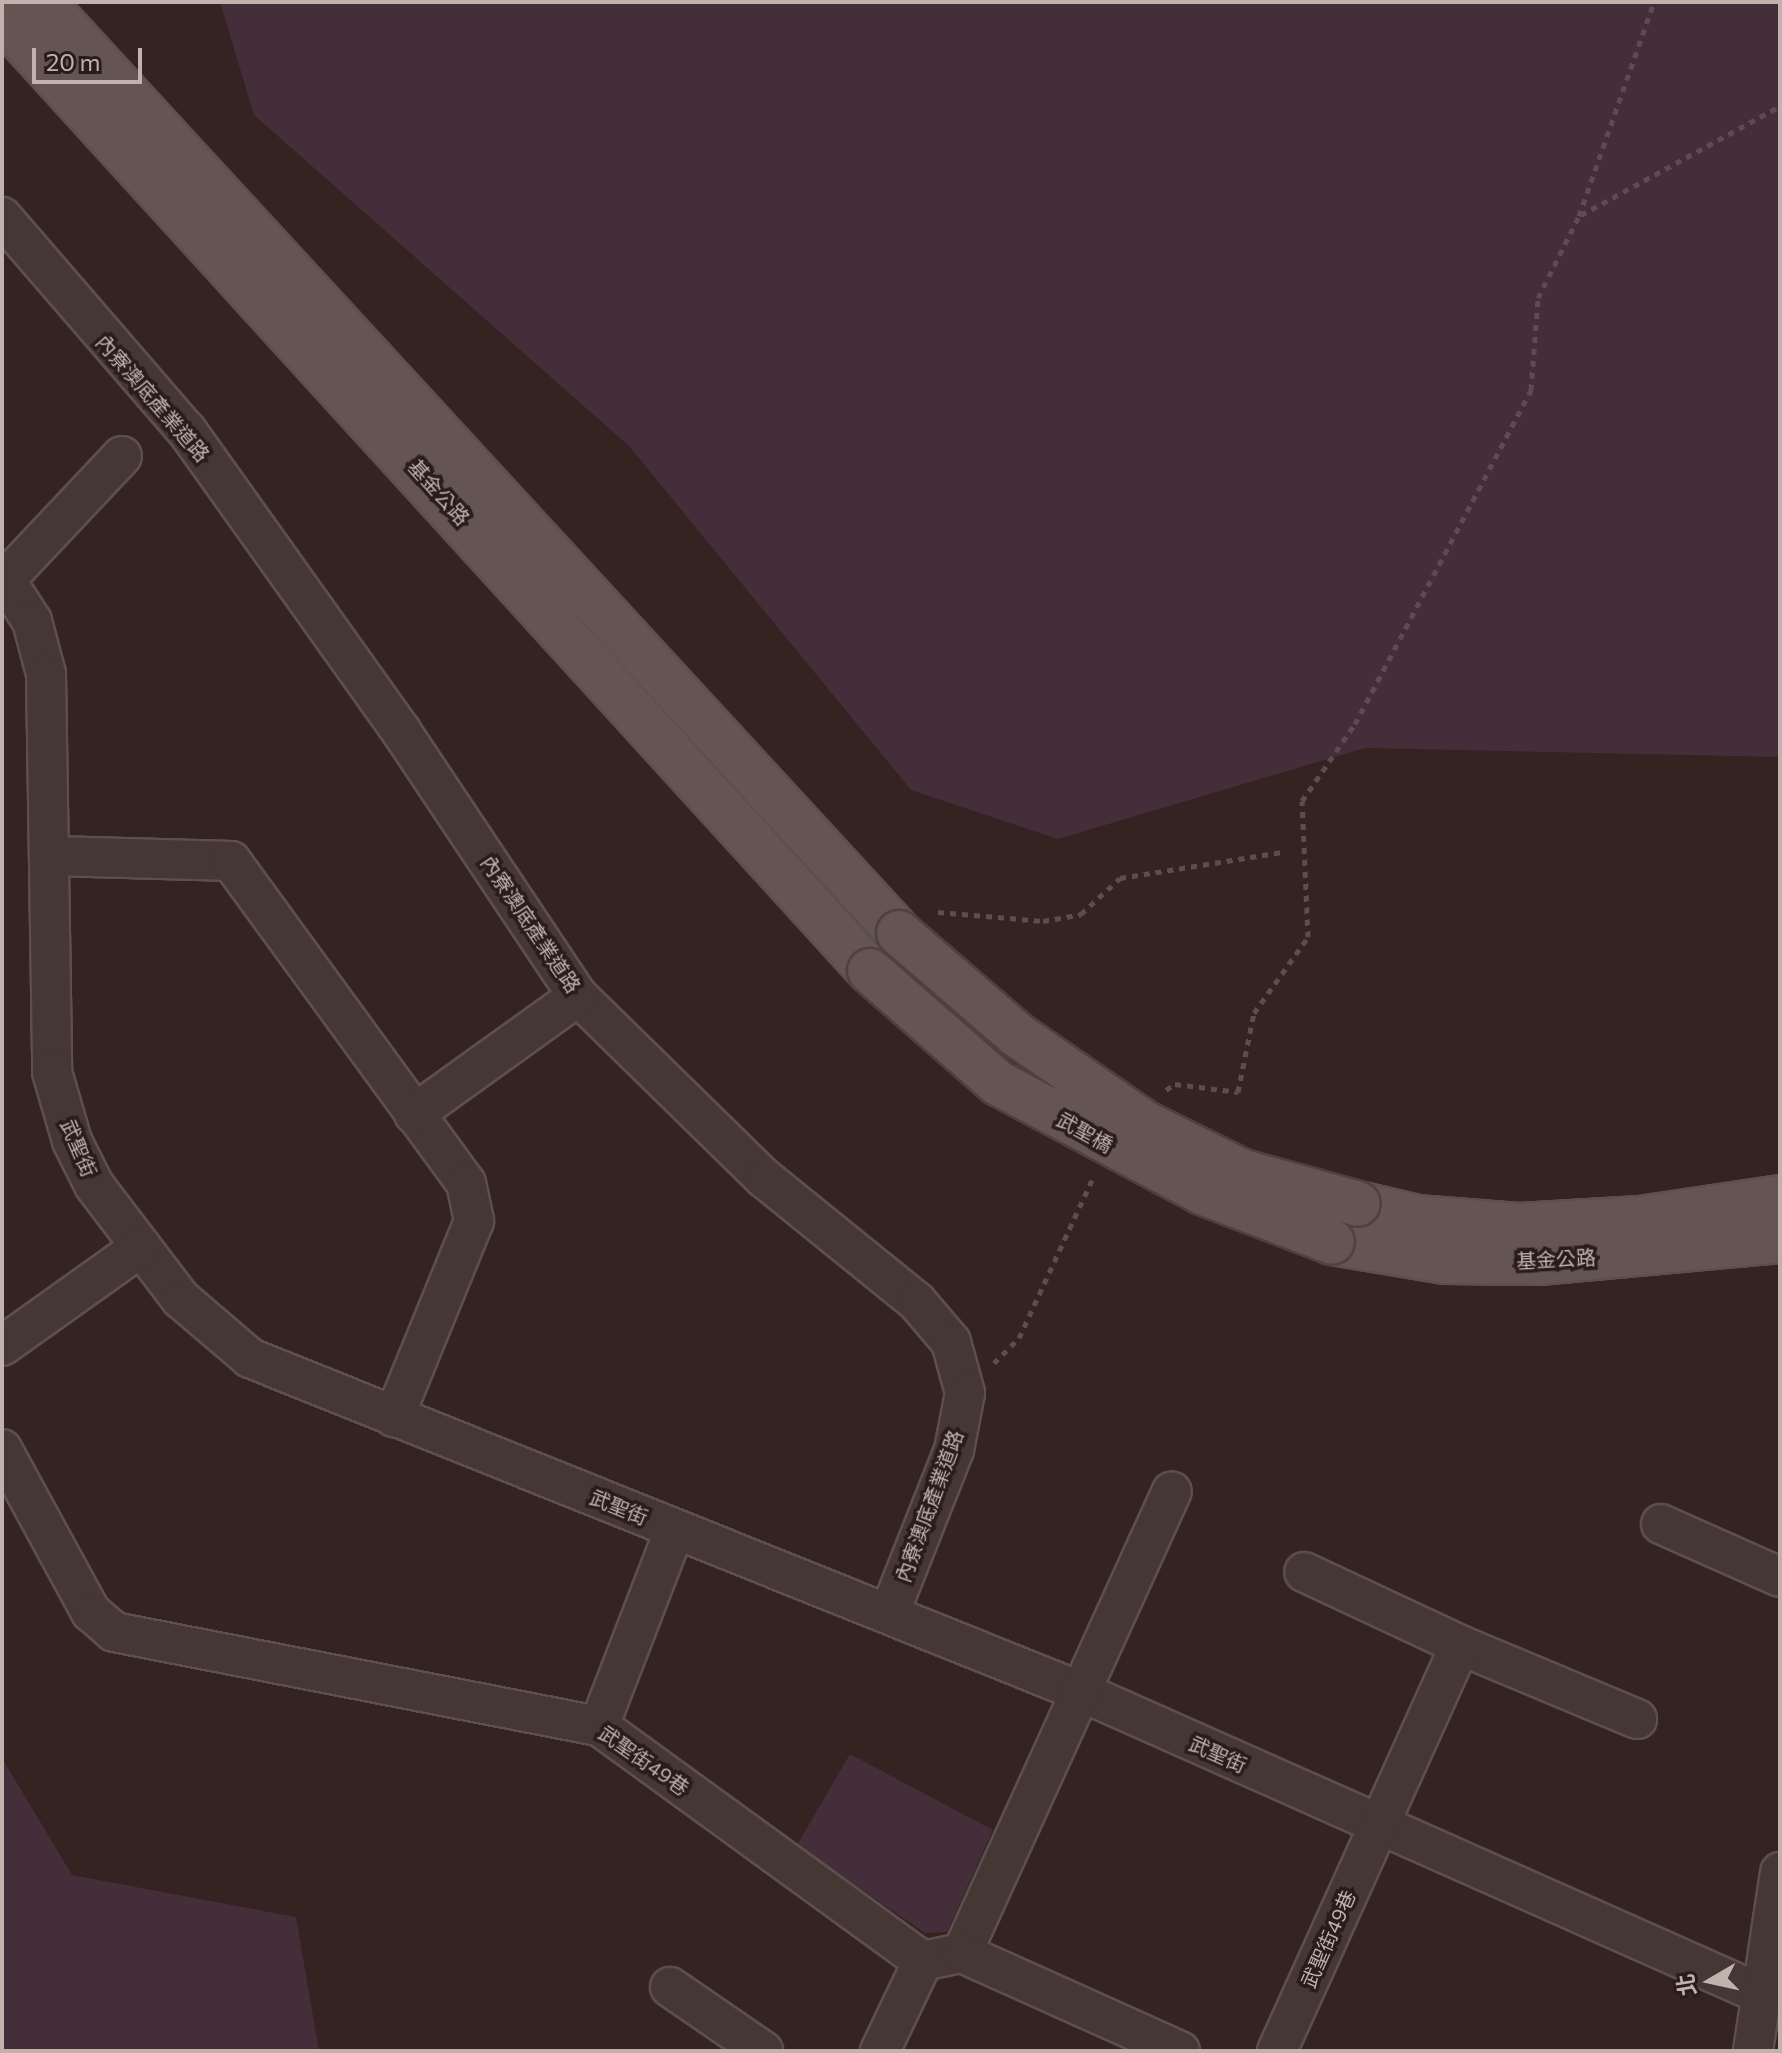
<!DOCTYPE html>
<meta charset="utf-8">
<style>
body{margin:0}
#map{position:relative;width:1782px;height:2053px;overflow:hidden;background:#342321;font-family:Commissioner,"Noto Sans TC",sans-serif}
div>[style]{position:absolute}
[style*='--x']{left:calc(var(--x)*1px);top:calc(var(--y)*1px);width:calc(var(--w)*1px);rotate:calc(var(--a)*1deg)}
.green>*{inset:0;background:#432e39}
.path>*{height:5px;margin-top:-2.5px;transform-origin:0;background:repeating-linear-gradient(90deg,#5e4c51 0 6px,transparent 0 12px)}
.roads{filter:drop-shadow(2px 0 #5d4f4c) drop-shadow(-2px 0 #5d4f4c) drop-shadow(0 2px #5d4f4c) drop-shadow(0 -2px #5d4f4c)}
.minor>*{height:38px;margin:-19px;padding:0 19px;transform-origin:19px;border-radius:19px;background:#453734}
.major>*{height:44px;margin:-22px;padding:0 22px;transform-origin:22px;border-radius:22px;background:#655552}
.bridges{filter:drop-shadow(2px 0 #4f403e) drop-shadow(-2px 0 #4f403e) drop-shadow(0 2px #4f403e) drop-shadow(0 -2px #4f403e)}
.major-bridge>*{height:44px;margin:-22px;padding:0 22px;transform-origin:22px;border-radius:22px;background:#655552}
span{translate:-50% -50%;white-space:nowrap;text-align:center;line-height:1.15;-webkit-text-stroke:7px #2a1c1a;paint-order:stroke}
.street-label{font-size:20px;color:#c2b2ae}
.frame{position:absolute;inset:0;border:4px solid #c2b2ae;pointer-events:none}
.north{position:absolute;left:1670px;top:1941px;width:80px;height:80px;-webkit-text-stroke:6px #2a1c1a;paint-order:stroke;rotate:261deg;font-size:22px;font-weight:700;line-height:32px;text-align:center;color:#c2b2ae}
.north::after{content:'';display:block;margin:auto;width:28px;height:36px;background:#c2b2ae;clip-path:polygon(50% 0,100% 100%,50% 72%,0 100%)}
.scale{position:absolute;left:32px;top:48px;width:110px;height:36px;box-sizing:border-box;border:4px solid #c2b2ae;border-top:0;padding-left:10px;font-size:24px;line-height:28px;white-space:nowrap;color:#c2b2ae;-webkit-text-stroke:6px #2a1c1a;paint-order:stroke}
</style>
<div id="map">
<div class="green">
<div style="clip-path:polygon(220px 2px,1780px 2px,1780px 757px,1365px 748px,1058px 839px,911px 790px,629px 446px,254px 115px)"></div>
<div style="clip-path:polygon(850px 1754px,993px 1830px,947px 1932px,925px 1933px,797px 1845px)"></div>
<div style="clip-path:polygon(2px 1758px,72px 1875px,296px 1917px,319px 2051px,2px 2051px)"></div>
</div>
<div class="path">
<div style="--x:1581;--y:215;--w:227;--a:-28.7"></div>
<div style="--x:938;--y:912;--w:105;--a:4.9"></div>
<div style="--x:1043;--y:921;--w:39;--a:-10"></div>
<div style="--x:1081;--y:914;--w:53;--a:-42.7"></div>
<div style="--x:1120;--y:878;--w:165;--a:-9.1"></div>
<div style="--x:1166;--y:1090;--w:11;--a:-34"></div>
<div style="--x:1175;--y:1084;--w:64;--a:7.2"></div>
<div style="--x:1238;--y:1092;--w:81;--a:-78.6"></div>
<div style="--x:1254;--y:1013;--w:93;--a:-54.6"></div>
<div style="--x:1308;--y:937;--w:136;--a:-92.5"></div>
<div style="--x:1302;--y:801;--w:93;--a:-55.5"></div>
<div style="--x:1355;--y:724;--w:378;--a:-62.2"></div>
<div style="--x:1531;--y:390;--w:92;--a:-85.6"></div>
<div style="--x:1538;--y:298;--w:92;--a:-63.4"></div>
<div style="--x:1579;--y:216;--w:227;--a:-70.7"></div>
<div style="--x:994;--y:1363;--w:35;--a:-45"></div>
<div style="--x:1019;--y:1338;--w:174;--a:-65.2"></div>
</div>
<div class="roads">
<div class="minor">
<div style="--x:2;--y:217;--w:283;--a:49.2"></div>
<div style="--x:187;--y:431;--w:369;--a:54.5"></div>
<div style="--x:401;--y:731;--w:319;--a:56.3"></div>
<div style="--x:578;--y:996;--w:260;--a:44.4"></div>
<div style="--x:764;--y:1178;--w:197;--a:39"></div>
<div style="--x:917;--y:1302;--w:52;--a:49.6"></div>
<div style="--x:951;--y:1342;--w:53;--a:74.6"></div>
<div style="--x:965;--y:1393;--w:58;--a:100.9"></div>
<div style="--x:954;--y:1450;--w:176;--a:111.6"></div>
<div style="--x:2;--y:575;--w:55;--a:56.9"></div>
<div style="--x:32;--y:621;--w:55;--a:75.2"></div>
<div style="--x:46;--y:674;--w:398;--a:89.1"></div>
<div style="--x:52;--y:1072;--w:72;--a:73.8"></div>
<div style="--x:72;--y:1141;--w:49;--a:63.4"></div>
<div style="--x:94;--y:1185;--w:143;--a:52.7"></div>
<div style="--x:181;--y:1299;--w:91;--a:40.5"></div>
<div style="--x:250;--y:1358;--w:899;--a:21.88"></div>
<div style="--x:1084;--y:1693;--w:743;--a:23.98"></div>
<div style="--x:1763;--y:1995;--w:17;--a:-3"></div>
<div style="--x:6;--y:579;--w:169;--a:-46.7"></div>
<div style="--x:55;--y:856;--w:176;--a:1.6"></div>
<div style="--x:231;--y:861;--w:399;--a:53.9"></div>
<div style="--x:466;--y:1183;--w:39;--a:78"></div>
<div style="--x:474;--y:1221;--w:212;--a:112.2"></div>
<div style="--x:414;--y:1114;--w:202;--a:-35.7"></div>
<div style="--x:2;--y:1346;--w:171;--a:-35.5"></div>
<div style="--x:2;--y:1449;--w:186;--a:61.4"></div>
<div style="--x:91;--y:1612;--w:30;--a:41"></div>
<div style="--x:114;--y:1632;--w:494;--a:11"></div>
<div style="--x:599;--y:1726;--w:400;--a:36"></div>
<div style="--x:923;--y:1961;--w:40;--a:-12"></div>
<div style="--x:962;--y:1953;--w:507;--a:-65.56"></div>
<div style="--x:1661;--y:1524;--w:130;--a:24"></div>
<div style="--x:1460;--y:1645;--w:192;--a:22.7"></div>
<div style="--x:599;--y:1726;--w:211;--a:-68.9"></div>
<div style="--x:962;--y:1953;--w:239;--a:24.2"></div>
<div style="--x:670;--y:1987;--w:113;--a:34.5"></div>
<div style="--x:880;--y:2051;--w:100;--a:-64.5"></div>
<div style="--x:1277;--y:2051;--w:445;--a:-65.7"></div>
<div style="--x:1460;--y:1645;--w:172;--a:-154.9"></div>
<div style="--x:1753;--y:2051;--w:181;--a:-81.4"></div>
</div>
<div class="major">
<div style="--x:42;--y:2;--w:1265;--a:47.37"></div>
<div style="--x:2;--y:18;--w:1289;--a:47.67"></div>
<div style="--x:1358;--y:1204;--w:61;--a:13.3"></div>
<div style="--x:1417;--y:1218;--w:102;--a:4.5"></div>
<div style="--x:1519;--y:1226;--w:121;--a:-3.3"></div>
<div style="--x:1640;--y:1219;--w:142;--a:-8.5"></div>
<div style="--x:1332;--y:1242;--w:115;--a:9.5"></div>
<div style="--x:1445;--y:1261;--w:94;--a:0.6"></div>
<div style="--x:1539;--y:1262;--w:242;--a:-5.2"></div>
</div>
</div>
<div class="bridges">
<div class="major-bridge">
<div style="--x:899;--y:933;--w:155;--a:40.8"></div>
<div style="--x:1016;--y:1034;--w:158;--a:34.7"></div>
<div style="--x:1146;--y:1124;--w:108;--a:26.3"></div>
<div style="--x:1243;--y:1172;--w:119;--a:15.5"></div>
<div style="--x:870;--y:971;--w:170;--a:41.2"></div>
<div style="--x:998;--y:1083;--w:231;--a:28.1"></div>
<div style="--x:1202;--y:1192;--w:139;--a:21"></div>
</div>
</div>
<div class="street-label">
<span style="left:153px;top:398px;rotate:49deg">內寮澳底產業道路</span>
<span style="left:439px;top:492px;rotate:48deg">基金公路</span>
<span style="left:531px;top:924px;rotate:56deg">內寮澳底產業道路</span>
<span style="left:1085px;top:1132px;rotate:29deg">武聖橋</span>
<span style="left:79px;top:1148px;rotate:67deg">武聖街</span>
<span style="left:1556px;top:1259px;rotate:-3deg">基金公路</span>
<span style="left:929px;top:1506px;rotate:-70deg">內寮澳底產業道路</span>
<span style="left:619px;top:1507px;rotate:22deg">武聖街</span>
<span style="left:1218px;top:1754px;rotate:24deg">武聖街</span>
<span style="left:644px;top:1760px;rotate:35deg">武聖街49巷</span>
<span style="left:1328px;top:1939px;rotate:-66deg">武聖街49巷</span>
</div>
<div class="frame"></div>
<div class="north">北</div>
<div class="scale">20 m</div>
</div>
